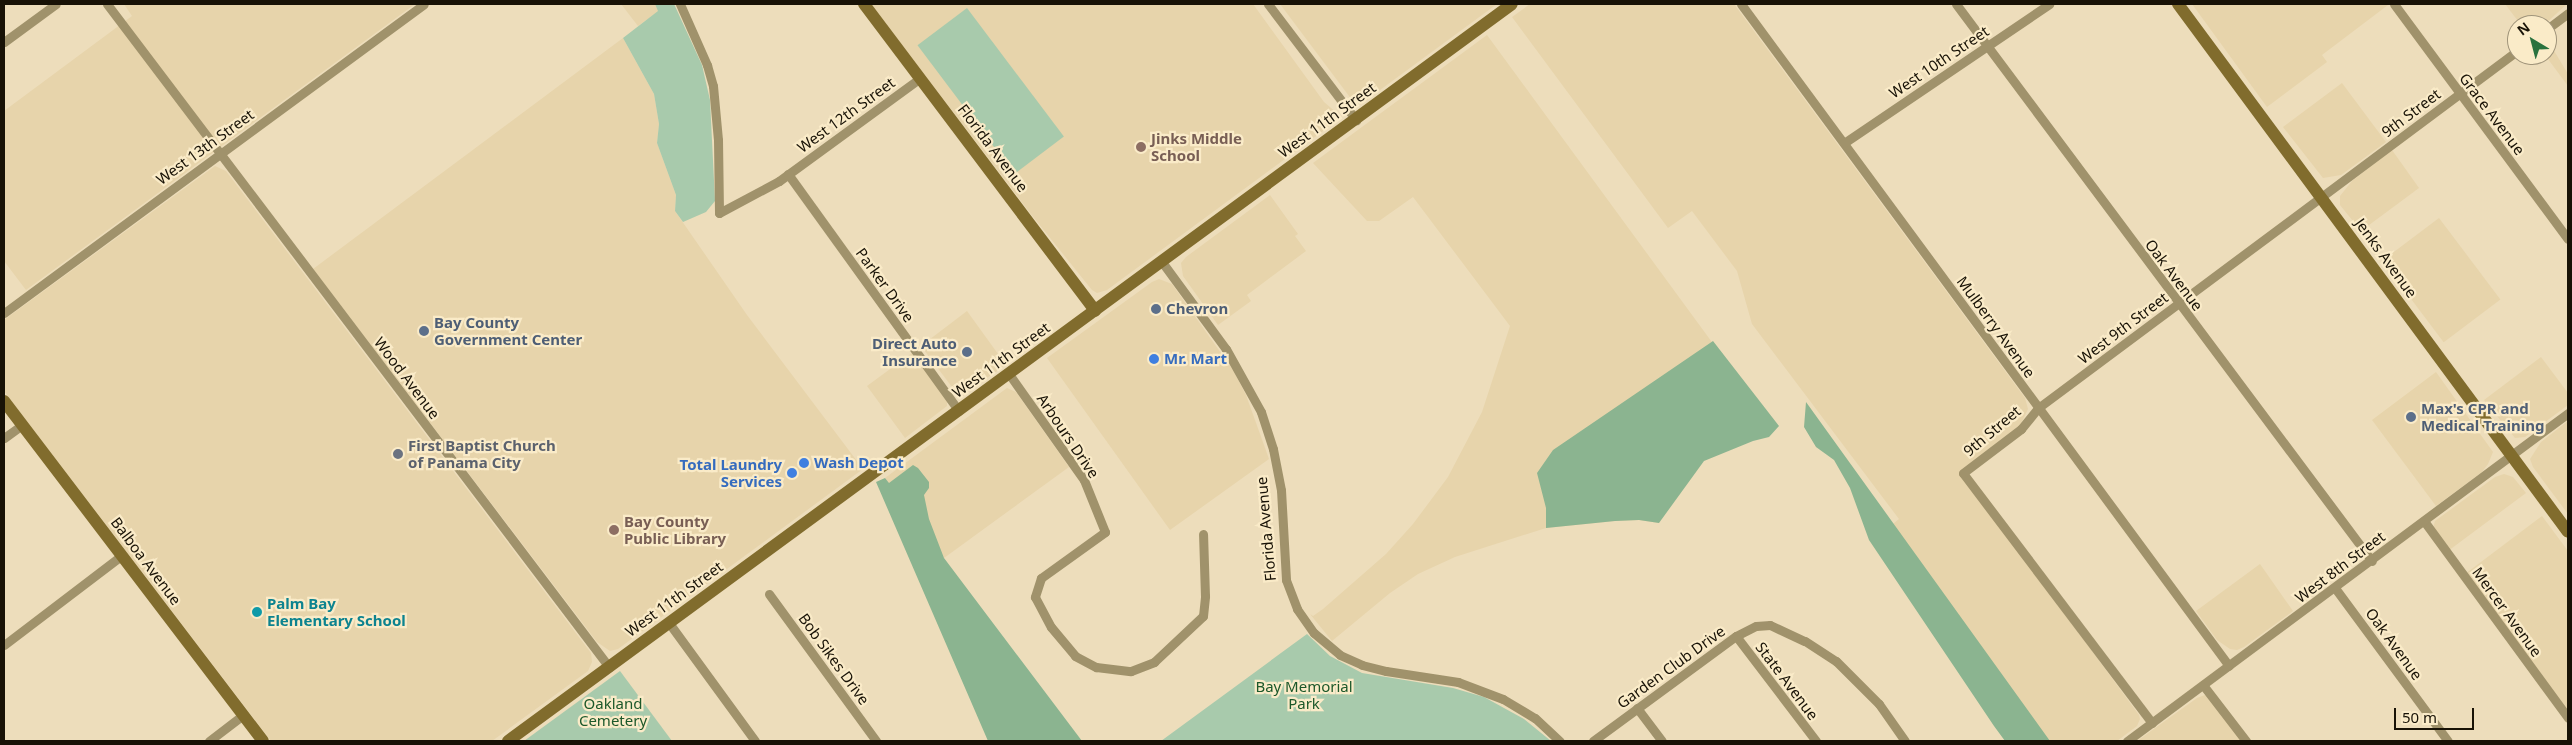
<!DOCTYPE html>
<style>
body{margin:0}
#map{position:relative;width:2572px;height:745px;overflow:hidden;background:#edddbb;font-family:"Noto Sans",sans-serif}
div>[style]{position:absolute}
[style*='--x']{left:calc(var(--x)*1px);top:calc(var(--y)*1px);width:calc(var(--w)*1px);rotate:calc(var(--a)*1deg)}
.built>*{inset:0;background:#e7d4ab;transform-origin:0 0}
.green>*{inset:0;background:#a8caac;transform-origin:0 0}
.forest>*{inset:0;background:#8bb490}
.street>*{height:9px;margin:-4.5px;padding:0 4.5px;transform-origin:4.5px;border-radius:4.5px;background:#a0926b}
.secondary>*{height:12px;margin:-6px;padding:0 6px;transform-origin:6px;border-radius:6px;background:#816c2d}
.dots>*{width:14px;height:14px;translate:-50% -50%;box-sizing:border-box;border:2px solid #faebc8;border-radius:50%}
span{translate:-50% -50%;white-space:nowrap;text-align:center;line-height:1.15;-webkit-text-stroke:4.5px #faebc8;paint-order:stroke}
.street-label{font-size:15px;color:#181206}
.education-label{font-size:15px;color:#785e54;font-weight:700}
.left{translate:0 -50%;text-align:left}
.service-label{font-size:15px;color:#4e5e75;font-weight:700}
.right{translate:-100% -50%;text-align:right}
.shop-label{font-size:15px;color:#366cbe;font-weight:700}
.worship-label{font-size:15px;color:#5b616d;font-weight:700}
.culture-label{font-size:15px;color:#0d838f;font-weight:700}
.park-label{font-size:15px;color:#1c582a}
.frame{position:absolute;inset:0;border:5px solid #181206;pointer-events:none}
.north{position:absolute;left:2507px;top:15px;width:50px;height:50px;box-sizing:border-box;background:#faebc8;border:1px solid #a0947a;border-radius:50%;rotate:323deg;font-size:14px;font-weight:700;line-height:20px;text-align:center;color:#181206}
.north::after{content:'';display:block;margin:auto;width:18px;height:22px;background:#2a723e;clip-path:polygon(50% 0,100% 100%,50% 72%,0 100%)}
.scale{position:absolute;left:2394px;top:708px;width:80px;height:22px;box-sizing:border-box;border:2px solid #181206;border-top:0;padding-left:6px;font-size:15px;line-height:18px;white-space:nowrap;color:#181206;-webkit-text-stroke:4px #faebc8;paint-order:stroke}
</style>
<div id="map">
<div class="built">
<div style="clip-path:polygon(124px 4px,415px 4px,26px 290px,4px 261px,4px 111px,132px 16px)"></div>
<div style="clip-path:polygon(621px 4px,655px 4px,659px 11px,638px 26px)"></div>
<div style="clip-path:polygon(871px 4px,1253px 4px,1324px 102px,1337px 113px,1338px 120px,1107px 290px,1097px 293px,1092px 290px,1030px 213px)"></div>
<div style="clip-path:polygon(1280px 4px,1497px 4px,1365px 101px,1359px 103px,1352px 100px)"></div>
<div style="clip-path:polygon(1530px 4px,1734px 4px,2025px 398px,2028px 409px,2020px 426px,1961px 473px,2139px 715px,2140px 719px,2137px 726px,2117px 741px,2049px 741px,1888px 528px,1899px 519px,1752px 324px,1737px 271px,1692px 211px,1668px 228px,1512px 17px)"></div>
<div style="clip-path:polygon(2192px 4px,2387px 4px,2388px 5px,2322px 55px,2327px 62px,2267px 107px)"></div>
<div style="clip-path:polygon(2505px 4px,2567px 4px,2544px 25px,2521px 25px)"></div>
<div style="clip-path:polygon(1487px 35px,1747px 390px,1627px 479px,1659px 523px,1639px 520px,1615px 521px,1546px 528px,1455px 557px,1418px 574px,1390px 593px,1332px 641px,1310px 614px,1313px 616px,1323px 609px,1386px 554px,1413px 524px,1448px 477px,1482px 412px,1510px 326px,1413px 197px,1379px 221px,1367px 221px,1313px 163px)"></div>
<div style="clip-path:polygon(623px 38px,654px 94px,659px 124px,657px 143px,676px 195px,675px 211px,747px 315px,863px 469px,618px 649px,610px 651px,597px 642px,313px 269px)"></div>
<div style="clip-path:polygon(2547px 39px,2568px 74px,2568px 86px,2545px 55px)"></div>
<div style="clip-path:polygon(2342px 83px,2386px 142px,2341px 175px,2323px 178px,2283px 127px)"></div>
<div style="clip-path:polygon(2392px 150px,2419px 188px,2361px 231px,2340px 205px,2340px 196px,2352px 181px)"></div>
<div style="clip-path:polygon(215px 166px,226px 171px,591px 653px,592px 662px,588px 671px,492px 741px,271px 741px,4px 391px,4px 320px)"></div>
<div style="clip-path:polygon(1270px 195px,1298px 234px,1295px 236px,1306px 251px,1247px 295px,1251px 301px,1218px 325px,1183px 276px,1181px 263px,1186px 257px)"></div>
<div style="left:2439px;top:218px;width:102px;height:71px;rotate:53deg"></div>
<div style="clip-path:polygon(1159px 279px,1172px 284px,1233px 370px,1246px 395px,1269px 459px,1170px 530px,1047px 358px,1152px 282px)"></div>
<div style="clip-path:polygon(967px 311px,1006px 365px,962px 395px,955px 391px,921px 346px)"></div>
<div style="clip-path:polygon(912px 353px,947px 401px,947px 406px,905px 438px,867px 386px)"></div>
<div style="clip-path:polygon(2541px 357px,2568px 393px,2568px 405px,2525px 437px,2515px 438px,2484px 400px)"></div>
<div style="clip-path:polygon(2436px 372px,2493px 452px,2488px 464px,2482px 472px,2436px 506px,2372px 420px)"></div>
<div style="clip-path:polygon(1007px 388px,1016px 392px,1069px 467px,944px 558px,885px 478px)"></div>
<div style="clip-path:polygon(2568px 421px,2568px 514px,2533px 467px,2530px 459px,2541px 442px)"></div>
<div style="clip-path:polygon(2504px 474px,2513px 477px,2526px 493px,2448px 551px,2433px 528px,2435px 521px,2495px 477px)"></div>
<div style="clip-path:polygon(2542px 516px,2568px 551px,2568px 714px,2465px 574px)"></div>
<div style="clip-path:polygon(2260px 564px,2293px 611px,2244px 647px,2237px 650px,2230px 649px,2217px 640px,2196px 611px)"></div>
<div style="clip-path:polygon(2205px 695px,2208px 696px,2242px 741px,2137px 741px,2197px 698px)"></div>
</div>
<div class="green">
<div style="clip-path:polygon(655px 4px,674px 4px,702px 65px,710px 100px,715px 201px,706px 212px,683px 222px,675px 211px,676px 195px,657px 143px,659px 124px,654px 94px,623px 38px,658px 11px)"></div>
<div style="left:967px;top:8px;width:161px;height:62px;rotate:53deg"></div>
<div style="clip-path:polygon(1307px 634px,1330px 656px,1362px 673px,1453px 688px,1484px 697px,1524px 719px,1551px 741px,1161px 741px)"></div>
<div style="clip-path:polygon(620px 671px,672px 741px,524px 741px)"></div>
</div>
<div class="forest">
<div style="clip-path:polygon(1713px 341px,1779px 426px,1769px 437px,1753px 441px,1704px 461px,1659px 523px,1639px 520px,1615px 521px,1546px 528px,1546px 508px,1537px 473px,1553px 450px)"></div>
<div style="clip-path:polygon(1806px 402px,2050px 741px,2005px 741px,1994px 726px,1869px 540px,1850px 488px,1834px 460px,1816px 447px,1804px 427px)"></div>
<div style="clip-path:polygon(913px 465px,918px 468px,929px 482px,929px 488px,924px 495px,929px 519px,944px 558px,1082px 741px,988px 741px,876px 482px,885px 478px,889px 483px)"></div>
</div>
<div class="street">
<div style="--x:107;--y:4;--w:832;--a:52.87"></div>
<div style="--x:680;--y:4;--w:67;--a:66.1"></div>
<div style="--x:707;--y:65;--w:22;--a:74"></div>
<div style="--x:713;--y:86;--w:54;--a:84.7"></div>
<div style="--x:718;--y:140;--w:73;--a:89.2"></div>
<div style="--x:719;--y:213;--w:68;--a:-28.1"></div>
<div style="--x:779;--y:181;--w:175;--a:-36.1"></div>
<div style="--x:1268;--y:4;--w:146;--a:52.8"></div>
<div style="--x:1741;--y:4;--w:822;--a:53.6"></div>
<div style="--x:1956;--y:4;--w:695;--a:53.25"></div>
<div style="--x:2394;--y:4;--w:292;--a:53.5"></div>
<div style="--x:2547;--y:29;--w:26;--a:-37"></div>
<div style="--x:4;--y:42;--w:64;--a:-36.2"></div>
<div style="--x:1844;--y:143;--w:248;--a:-34.1"></div>
<div style="--x:788;--y:174;--w:292;--a:54.2"></div>
<div style="--x:1162;--y:262;--w:108;--a:53.7"></div>
<div style="--x:1226;--y:349;--w:72;--a:60.9"></div>
<div style="--x:1261;--y:412;--w:39;--a:72"></div>
<div style="--x:1273;--y:449;--w:42;--a:79"></div>
<div style="--x:1281;--y:490;--w:90;--a:86.8"></div>
<div style="--x:1286;--y:580;--w:31;--a:69"></div>
<div style="--x:1297;--y:609;--w:29;--a:55"></div>
<div style="--x:1314;--y:633;--w:34;--a:40"></div>
<div style="--x:1340;--y:655;--w:24;--a:24"></div>
<div style="--x:1362;--y:665;--w:25;--a:14"></div>
<div style="--x:1386;--y:671;--w:73;--a:8.7"></div>
<div style="--x:1458;--y:682;--w:48;--a:20.7"></div>
<div style="--x:1503;--y:699;--w:37;--a:31"></div>
<div style="--x:1535;--y:718;--w:34;--a:43"></div>
<div style="--x:4;--y:313;--w:521;--a:-36.34"></div>
<div style="--x:1009;--y:374;--w:130;--a:54.7"></div>
<div style="--x:1084;--y:480;--w:56;--a:68"></div>
<div style="--x:1105;--y:532;--w:79;--a:144.3"></div>
<div style="--x:1041;--y:578;--w:20;--a:108"></div>
<div style="--x:1035;--y:597;--w:34;--a:62"></div>
<div style="--x:1051;--y:627;--w:38;--a:50"></div>
<div style="--x:1075;--y:656;--w:24;--a:28"></div>
<div style="--x:1096;--y:667;--w:35;--a:7"></div>
<div style="--x:1131;--y:671;--w:25;--a:-21"></div>
<div style="--x:1154;--y:662;--w:67;--a:-43.2"></div>
<div style="--x:1203;--y:616;--w:20;--a:-84"></div>
<div style="--x:1205;--y:596;--w:62;--a:-91.8"></div>
<div style="--x:4;--y:438;--w:22;--a:-36"></div>
<div style="--x:2424;--y:521;--w:244;--a:53.8"></div>
<div style="--x:2335;--y:588;--w:190;--a:53.6"></div>
<div style="--x:769;--y:594;--w:182;--a:53.9"></div>
<div style="--x:669;--y:623;--w:146;--a:53.9"></div>
<div style="--x:1736;--y:636;--w:132;--a:52.7"></div>
<div style="--x:4;--y:645;--w:148;--a:-37.3"></div>
<div style="--x:2203;--y:685;--w:71;--a:52.5"></div>
<div style="--x:1637;--y:708;--w:41;--a:52.9"></div>
<div style="--x:2152;--y:723;--w:313;--a:-127.1"></div>
<div style="--x:1963;--y:473;--w:73;--a:-37.2"></div>
<div style="--x:2021;--y:429;--w:27;--a:-51"></div>
<div style="--x:2038;--y:408;--w:597;--a:-36.7"></div>
<div style="--x:209;--y:741;--w:43;--a:-37.4"></div>
<div style="--x:1593;--y:741;--w:177;--a:-36.3"></div>
<div style="--x:1736;--y:636;--w:22;--a:-27"></div>
<div style="--x:1756;--y:626;--w:14;--a:-4"></div>
<div style="--x:1770;--y:625;--w:38;--a:25"></div>
<div style="--x:1805;--y:641;--w:37;--a:33"></div>
<div style="--x:1836;--y:661;--w:61;--a:45"></div>
<div style="--x:1879;--y:704;--w:45;--a:54.9"></div>
<div style="--x:2127;--y:741;--w:550;--a:-36.64"></div>
</div>
<div class="secondary">
<div style="--x:864;--y:4;--w:384;--a:53"></div>
<div style="--x:2178;--y:4;--w:656;--a:53.55"></div>
<div style="--x:4;--y:401;--w:427;--a:52.7"></div>
<div style="--x:508;--y:741;--w:1245;--a:-36.28"></div>
</div>
<div class="dots">
<div style="left:1141px;top:147px;background:#8d6e63"></div>
<div style="left:1156px;top:309px;background:#5c6f8a"></div>
<div style="left:424px;top:331px;background:#5c6f8a"></div>
<div style="left:967px;top:352px;background:#5c6f8a"></div>
<div style="left:1154px;top:359px;background:#3f7fe0"></div>
<div style="left:2411px;top:417px;background:#5c6f8a"></div>
<div style="left:398px;top:454px;background:#6b7280"></div>
<div style="left:804px;top:463px;background:#3f7fe0"></div>
<div style="left:792px;top:473px;background:#3f7fe0"></div>
<div style="left:614px;top:530px;background:#8d6e63"></div>
<div style="left:257px;top:612px;background:#0f9aa8"></div>
</div>
<div class="street-label">
<span style="left:1939px;top:62px;rotate:-34deg">West 10th Street</span>
<span style="left:2411px;top:113px;rotate:-37deg">9th Street</span>
<span style="left:2492px;top:114px;rotate:53deg">Grace Avenue</span>
<span style="left:846px;top:115px;rotate:-36deg">West 12th Street</span>
<span style="left:1327px;top:120px;rotate:-36deg">West 11th Street</span>
<span style="left:205px;top:147px;rotate:-36deg">West 13th Street</span>
<span style="left:993px;top:148px;rotate:53deg">Florida Avenue</span>
<span style="left:2386px;top:258px;rotate:54deg">Jenks Avenue</span>
<span style="left:2174px;top:275px;rotate:53deg">Oak Avenue</span>
<span style="left:885px;top:285px;rotate:54deg">Parker Drive</span>
<span style="left:1996px;top:327px;rotate:54deg">Mulberry Avenue</span>
<span style="left:2123px;top:328px;rotate:-37deg">West 9th Street</span>
<span style="left:1001px;top:360px;rotate:-36deg">West 11th Street</span>
<span style="left:407px;top:378px;rotate:53deg">Wood Avenue</span>
<span style="left:1992px;top:431px;rotate:-40deg">9th Street</span>
<span style="left:1068px;top:436px;rotate:56deg">Arbours Drive</span>
<span style="left:1266px;top:529px;rotate:-95deg">Florida Avenue</span>
<span style="left:146px;top:561px;rotate:53deg">Balboa Avenue</span>
<span style="left:2340px;top:567px;rotate:-37deg">West 8th Street</span>
<span style="left:674px;top:599px;rotate:-36deg">West 11th Street</span>
<span style="left:2507px;top:612px;rotate:54deg">Mercer Avenue</span>
<span style="left:2394px;top:644px;rotate:54deg">Oak Avenue</span>
<span style="left:834px;top:659px;rotate:54deg">Bob Sikes Drive</span>
<span style="left:1671px;top:667px;rotate:-36deg">Garden Club Drive</span>
<span style="left:1787px;top:681px;rotate:53deg">State Avenue</span>
</div>
<div class="education-label">
<span class="left" style="left:1151px;top:147px">Jinks Middle<br>School</span>
<span class="left" style="left:624px;top:530px">Bay County<br>Public Library</span>
</div>
<div class="service-label">
<span class="left" style="left:1166px;top:309px">Chevron</span>
<span class="left" style="left:434px;top:331px">Bay County<br>Government Center</span>
<span class="right" style="left:957px;top:352px">Direct Auto<br>Insurance</span>
<span class="left" style="left:2421px;top:417px">Max's CPR and<br>Medical Training</span>
</div>
<div class="shop-label">
<span class="left" style="left:1164px;top:359px">Mr. Mart</span>
<span class="left" style="left:814px;top:463px">Wash Depot</span>
<span class="right" style="left:782px;top:473px">Total Laundry<br>Services</span>
</div>
<div class="worship-label">
<span class="left" style="left:408px;top:454px">First Baptist Church<br>of Panama City</span>
</div>
<div class="culture-label">
<span class="left" style="left:267px;top:612px">Palm Bay<br>Elementary School</span>
</div>
<div class="park-label">
<span style="left:1304px;top:695px">Bay Memorial<br>Park</span>
<span style="left:613px;top:712px">Oakland<br>Cemetery</span>
</div>
<div class="frame"></div>
<div class="north">N</div>
<div class="scale">50 m</div>
</div>
